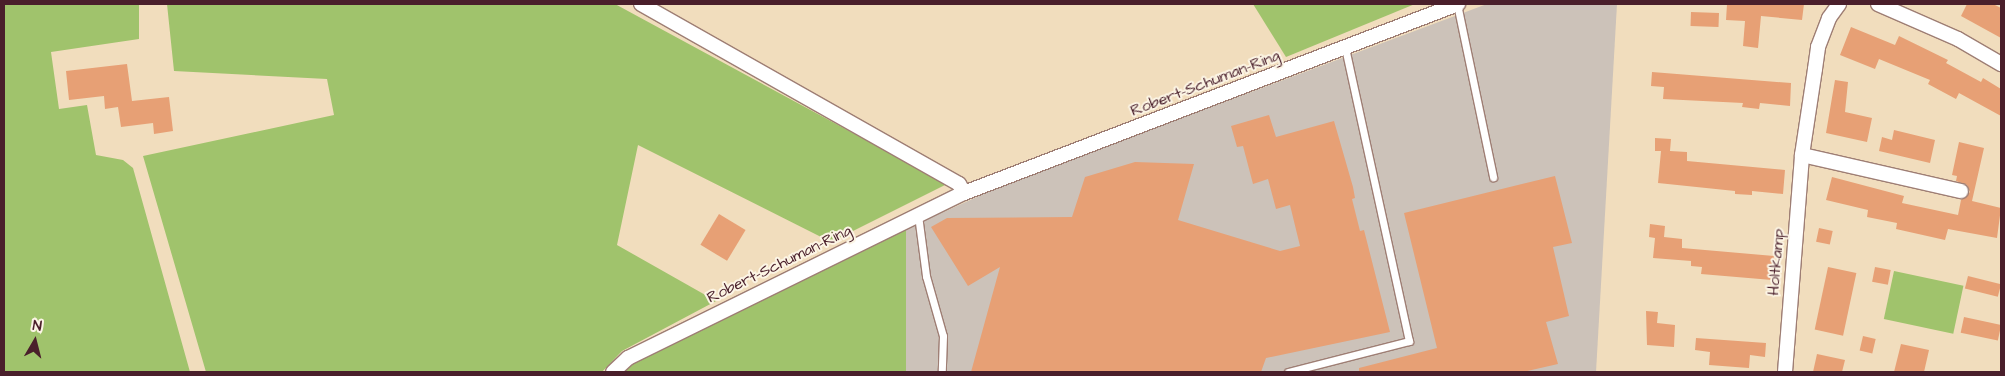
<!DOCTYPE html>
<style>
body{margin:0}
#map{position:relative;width:2005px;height:376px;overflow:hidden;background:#f1ddbd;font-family:"Architects Daughter",sans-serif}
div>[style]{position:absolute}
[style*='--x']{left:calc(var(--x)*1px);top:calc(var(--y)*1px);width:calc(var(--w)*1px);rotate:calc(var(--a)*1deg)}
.industrial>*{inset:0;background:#ccc2b9}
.green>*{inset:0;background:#a0c36c;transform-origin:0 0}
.building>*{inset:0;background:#e7a075;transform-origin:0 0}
.roads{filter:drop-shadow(1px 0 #9e7e74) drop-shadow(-1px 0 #9e7e74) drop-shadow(0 1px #9e7e74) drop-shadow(0 -1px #9e7e74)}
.service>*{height:7px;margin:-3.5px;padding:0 3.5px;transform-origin:3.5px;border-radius:3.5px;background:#fff}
.minor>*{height:14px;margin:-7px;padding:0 7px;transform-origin:7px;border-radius:7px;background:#fff}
span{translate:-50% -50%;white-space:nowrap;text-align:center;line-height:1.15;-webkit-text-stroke:4px #fcf5e5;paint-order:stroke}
.street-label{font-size:16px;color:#4a1f2b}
.frame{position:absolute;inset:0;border:5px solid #4a1f2b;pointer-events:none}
.north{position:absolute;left:10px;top:316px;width:50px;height:50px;-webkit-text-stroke:4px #fcf5e5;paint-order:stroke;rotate:8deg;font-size:14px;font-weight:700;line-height:20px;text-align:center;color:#4a1f2b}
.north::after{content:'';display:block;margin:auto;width:18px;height:22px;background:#4a1f2b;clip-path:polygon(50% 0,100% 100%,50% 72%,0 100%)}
</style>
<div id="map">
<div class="industrial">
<div style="clip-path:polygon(1487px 4px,1617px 4px,1596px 372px,906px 372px,906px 229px,1008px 183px)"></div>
</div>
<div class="green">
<div style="clip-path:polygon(4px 4px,139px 4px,139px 39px,51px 52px,59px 109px,87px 105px,96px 155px,123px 160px,133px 168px,190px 372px,4px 372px)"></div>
<div style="clip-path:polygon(167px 4px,615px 4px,947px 184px,831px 242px,638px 145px,617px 245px,716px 301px,622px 351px,602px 372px,206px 372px,143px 156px,334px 115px,327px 79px,174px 71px)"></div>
<div style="clip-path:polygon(1253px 4px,1415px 4px,1286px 57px)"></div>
<div style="clip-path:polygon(906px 229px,906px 372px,624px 372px,633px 364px)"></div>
<div style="left:1894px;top:271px;width:71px;height:49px;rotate:12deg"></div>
</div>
<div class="building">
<div style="clip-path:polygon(1727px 4px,1804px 4px,1802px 20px,1761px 16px,1758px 48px,1743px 46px,1745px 21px,1726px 20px)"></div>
<div style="clip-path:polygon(1967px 4px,1993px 4px,2001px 8px,2001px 38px,1961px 16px)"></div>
<div style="left:1691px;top:12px;width:28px;height:14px;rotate:2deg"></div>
<div style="clip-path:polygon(1851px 27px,1895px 45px,1899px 36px,1948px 60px,1946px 63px,1981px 82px,1983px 78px,2001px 89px,2001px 116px,1959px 93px,1956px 99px,1928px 84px,1930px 80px,1879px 59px,1875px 69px,1840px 55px)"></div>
<div style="clip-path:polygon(127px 64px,132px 101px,169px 97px,173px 131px,154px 134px,153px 123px,121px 127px,118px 107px,105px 109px,104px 96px,69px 100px,66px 71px)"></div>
<div style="clip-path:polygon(1652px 72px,1791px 83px,1790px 106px,1760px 103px,1759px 109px,1742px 107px,1743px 103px,1663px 99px,1664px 87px,1651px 86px)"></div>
<div style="clip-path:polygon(1835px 80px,1848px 82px,1845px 112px,1872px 118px,1867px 142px,1826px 133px)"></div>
<div style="clip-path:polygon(1269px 115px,1276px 137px,1334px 121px,1353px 187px,1355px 198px,1352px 199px,1360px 231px,1364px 230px,1390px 332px,1266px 358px,1261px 372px,971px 372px,1000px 267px,968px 286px,931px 227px,947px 218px,1072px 217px,1085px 177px,1135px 162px,1194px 164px,1178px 220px,1280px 251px,1300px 246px,1290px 205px,1276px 209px,1268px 179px,1253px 184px,1243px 146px,1237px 147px,1231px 126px)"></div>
<div style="clip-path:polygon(1894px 130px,1935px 140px,1930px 163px,1879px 151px,1882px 137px,1892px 140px)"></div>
<div style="clip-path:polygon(1655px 138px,1671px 139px,1670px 151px,1687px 152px,1687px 161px,1785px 170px,1783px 194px,1752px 191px,1752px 195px,1735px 194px,1735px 191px,1658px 183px,1661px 151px,1655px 151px)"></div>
<div style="clip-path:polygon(1959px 142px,1984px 148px,1972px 201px,2001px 208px,1997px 238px,1948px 229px,1945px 240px,1896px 229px,1897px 223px,1867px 217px,1868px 210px,1826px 200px,1832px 177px,1904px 196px,1902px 203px,1958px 215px,1961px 200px,1970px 192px,1967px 185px,1956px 181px,1957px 176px,1952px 175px)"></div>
<div style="clip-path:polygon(1555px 176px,1572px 243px,1553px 247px,1569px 316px,1546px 322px,1558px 364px,1523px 372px,1359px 372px,1359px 368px,1437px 348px,1404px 213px)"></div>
<div style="left:719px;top:214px;width:31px;height:36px;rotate:31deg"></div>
<div style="clip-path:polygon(1650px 224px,1665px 226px,1664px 237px,1682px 239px,1682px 248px,1774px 256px,1772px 280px,1701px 274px,1702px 267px,1691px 266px,1691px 261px,1653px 258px,1655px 238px,1649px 237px)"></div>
<div style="left:1819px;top:228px;width:14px;height:14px;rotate:12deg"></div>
<div style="left:1828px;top:267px;width:29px;height:64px;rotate:12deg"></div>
<div style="left:1875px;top:267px;width:16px;height:15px;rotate:11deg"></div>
<div style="left:1968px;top:276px;width:34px;height:13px;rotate:14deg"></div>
<div style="clip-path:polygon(1646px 311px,1658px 312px,1657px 323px,1675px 325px,1674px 347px,1647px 345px)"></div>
<div style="left:1964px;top:317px;width:38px;height:16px;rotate:12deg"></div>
<div style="left:1863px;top:336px;width:13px;height:15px;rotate:13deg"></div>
<div style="clip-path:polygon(1696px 338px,1766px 343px,1765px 357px,1750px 355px,1749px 368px,1709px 365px,1710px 352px,1695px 350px)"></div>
<div style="clip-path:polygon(1901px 344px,1929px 350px,1924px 372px,1894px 372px)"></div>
<div style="clip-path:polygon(1817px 354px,1845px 360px,1842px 372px,1813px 372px)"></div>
</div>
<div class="roads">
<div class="service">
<div style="--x:1457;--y:4;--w:177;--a:78.2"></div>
<div style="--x:918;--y:215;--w:62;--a:82.5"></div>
<div style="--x:926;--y:276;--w:62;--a:74.2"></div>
<div style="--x:943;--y:336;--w:36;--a:92"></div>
<div style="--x:1288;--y:372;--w:125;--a:-14.4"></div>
<div style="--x:1409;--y:341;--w:300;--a:-102.3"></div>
</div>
<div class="minor">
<div style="--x:641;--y:4;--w:365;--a:29.5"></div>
<div style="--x:959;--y:184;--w:10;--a:61"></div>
<div style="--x:1878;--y:4;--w:87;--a:23.6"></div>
<div style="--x:1958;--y:39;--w:50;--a:30.2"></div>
<div style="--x:1802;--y:155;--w:163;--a:12.8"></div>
<div style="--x:613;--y:372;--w:21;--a:-43"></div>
<div style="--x:628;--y:358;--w:374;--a:-26.2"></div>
<div style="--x:964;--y:193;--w:529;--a:-20.94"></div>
<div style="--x:1785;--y:372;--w:218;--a:-85.5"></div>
<div style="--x:1802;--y:155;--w:87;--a:-81.4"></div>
<div style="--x:1815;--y:69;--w:22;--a:-82"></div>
<div style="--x:1818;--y:47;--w:31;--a:-69"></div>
<div style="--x:1829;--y:18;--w:17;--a:-54"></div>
</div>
</div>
<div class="street-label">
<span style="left:1205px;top:83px;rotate:-21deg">Robert-Schuman-Ring</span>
<span style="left:1776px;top:262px;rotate:-85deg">Holtkamp</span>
<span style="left:779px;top:264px;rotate:-26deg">Robert-Schuman-Ring</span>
</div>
<div class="frame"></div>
<div class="north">N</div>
</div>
